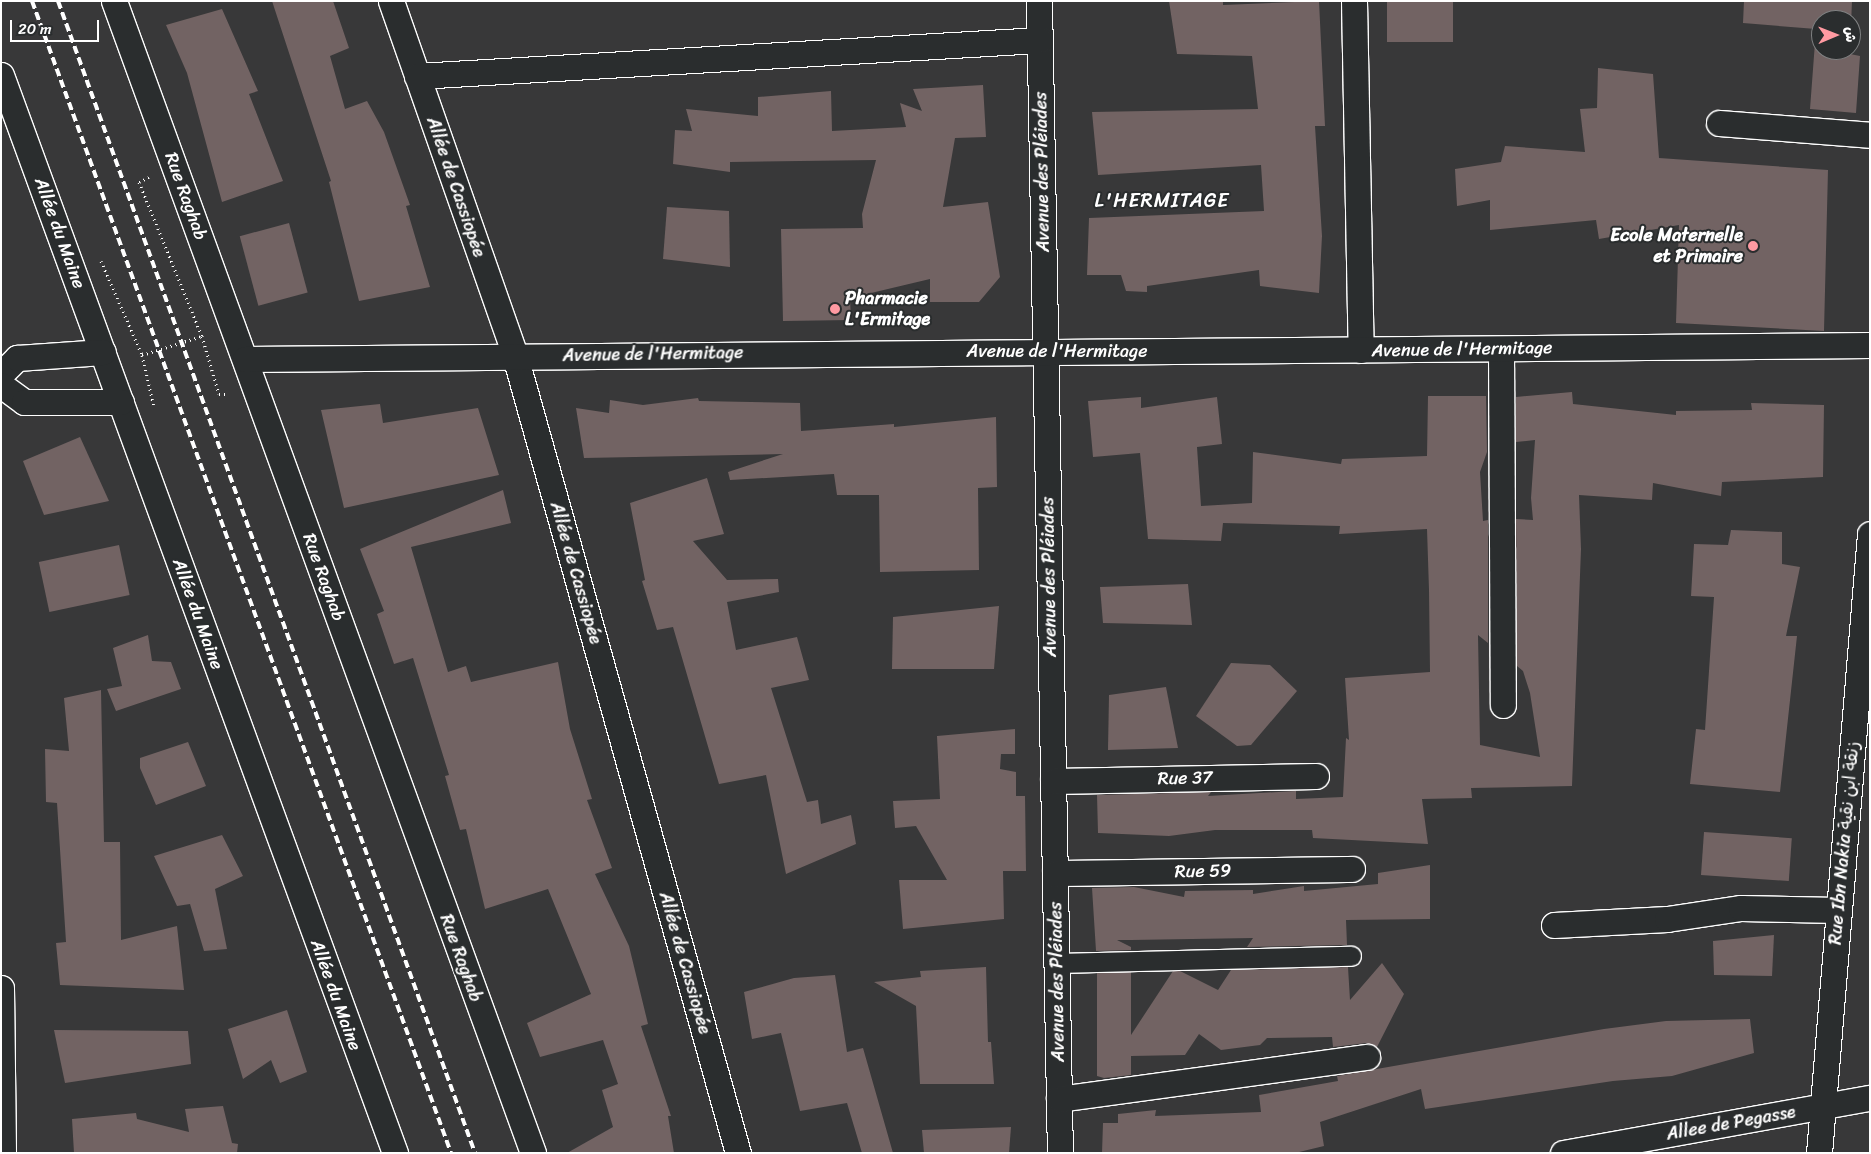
<!DOCTYPE html>
<meta charset="utf-8">
<style>
body{margin:0}
#map{position:relative;width:1871px;height:1154px;overflow:hidden;background:#383839;font-family:Sriracha,"Playpen Sans Arabic",sans-serif}
div>[style]{position:absolute}
[style*='--x']{left:calc(var(--x)*1px);top:calc(var(--y)*1px);width:calc(var(--w)*1px);rotate:calc(var(--a)*1deg)}
.building>*{inset:0;background:#726363;transform-origin:0 0}
.path>*{height:3px;margin-top:-1.5px;transform-origin:0;background:repeating-linear-gradient(90deg,#fff 0 1px,transparent 0 5px)}
.roads{filter:drop-shadow(1px 0 #fff) drop-shadow(-1px 0 #fff) drop-shadow(0 1px #fff) drop-shadow(0 -1px #fff)}
.pedestrian>*{height:19px;margin:-9.5px;padding:0 9.5px;transform-origin:9.5px;border-radius:9.5px;background:#2a2d2e}
.minor>*{height:25px;margin:-12.5px;padding:0 12.5px;transform-origin:12.5px;border-radius:12.5px;background:#2a2d2e}
.rail>*{height:4px;margin-top:-2px;transform-origin:0;background:repeating-linear-gradient(90deg,#fff 0 8px,transparent 0 12px)}
.path-bridge>*{height:3px;margin-top:-1.5px;transform-origin:0;background:repeating-linear-gradient(90deg,#fff 0 1px,transparent 0 5px)}
.dots>*{width:14px;height:14px;translate:-50% -50%;box-sizing:border-box;border:2px solid #2a2d2e;border-radius:50%}
span{translate:-50% -50%;white-space:nowrap;text-align:center;line-height:1.15;-webkit-text-stroke:4px #2a2d2e;paint-order:stroke}
.street-label{font-size:18px;color:#fff}
.poi-label{font-size:18px;color:#fff;font-weight:700}
.right{translate:-100% -50%;text-align:right}
.left{translate:0 -50%;text-align:left}
.quarter-label{font-size:20px;color:#fff;letter-spacing:1px}
.frame{position:absolute;inset:0;border:2px solid #fff;pointer-events:none}
.north{position:absolute;left:1811px;top:10px;width:50px;height:50px;box-sizing:border-box;background:#2a2d2e;border:1px solid #7f8182;border-radius:50%;rotate:89deg;font-size:14px;font-weight:700;line-height:20px;text-align:center;color:#fff}
.north::after{content:'';display:block;margin:auto;width:18px;height:22px;background:#ff9aa2;clip-path:polygon(50% 0,100% 100%,50% 72%,0 100%)}
.scale{position:absolute;left:10px;top:20px;width:89px;height:22px;box-sizing:border-box;border:2px solid #fff;border-top:0;padding-left:6px;font-size:15px;line-height:18px;white-space:nowrap;color:#fff;-webkit-text-stroke:4px #2a2d2e;paint-order:stroke}
</style>
<div id="map">
<div class="building">
<div style="clip-path:polygon(272px 1px,333px 1px,349px 48px,330px 56px,345px 109px,367px 101px,384px 132px,410px 205px,406px 206px,430px 287px,359px 301px,329px 182px,331px 181px)"></div>
<div style="clip-path:polygon(1169px 1px,1223px 1px,1223px 5px,1319px 1px,1325px 126px,1315px 126px,1322px 236px,1319px 293px,1260px 286px,1259px 270px,1147px 286px,1147px 292px,1126px 291px,1121px 275px,1087px 275px,1089px 218px,1264px 211px,1261px 165px,1098px 175px,1092px 112px,1258px 109px,1252px 56px,1177px 54px)"></div>
<div style="left:1387px;top:1px;width:66px;height:41px"></div>
<div style="clip-path:polygon(1744px 1px,1852px 1px,1851px 25px,1851px 20px,1821px 20px,1821px 50px,1850px 50px,1850px 54px,1860px 56px,1856px 113px,1810px 109px,1816px 29px,1743px 23px)"></div>
<div style="clip-path:polygon(222px 9px,258px 91px,249px 94px,283px 181px,222px 202px,187px 73px,166px 25px)"></div>
<div style="clip-path:polygon(1598px 68px,1653px 74px,1659px 158px,1828px 170px,1824px 331px,1676px 323px,1679px 225px,1599px 239px,1596px 220px,1490px 230px,1490px 200px,1457px 206px,1455px 169px,1501px 162px,1505px 146px,1585px 152px,1580px 109px,1597px 108px)"></div>
<div style="clip-path:polygon(983px 85px,986px 137px,955px 138px,943px 207px,988px 202px,1000px 277px,979px 302px,930px 302px,930px 279px,850px 298px,851px 320px,783px 321px,781px 229px,863px 228px,862px 214px,876px 160px,730px 162px,730px 172px,673px 164px,675px 130px,692px 131px,686px 109px,758px 116px,758px 97px,831px 91px,832px 131px,906px 127px,900px 103px,922px 111px,913px 89px)"></div>
<div style="clip-path:polygon(667px 207px,729px 211px,730px 267px,663px 259px)"></div>
<div style="left:289px;top:223px;width:72px;height:51px;rotate:75deg"></div>
<div style="clip-path:polygon(1572px 392px,1573px 404px,1676px 415px,1676px 411px,1752px 410px,1751px 403px,1824px 405px,1823px 477px,1722px 482px,1721px 496px,1653px 483px,1652px 500px,1579px 495px,1581px 549px,1572px 786px,1471px 788px,1472px 798px,1422px 799px,1428px 844px,1313px 838px,1312px 830px,1215px 830px,1169px 836px,1098px 833px,1097px 795px,1211px 792px,1208px 796px,1296px 791px,1296px 799px,1343px 797px,1346px 738px,1349px 740px,1345px 678px,1430px 672px,1429px 590px,1427px 529px,1339px 534px,1340px 526px,1223px 523px,1221px 541px,1148px 539px,1140px 453px,1093px 457px,1088px 401px,1141px 397px,1141px 408px,1217px 397px,1222px 444px,1197px 447px,1201px 506px,1252px 503px,1253px 452px,1341px 464px,1342px 459px,1427px 456px,1428px 396px,1486px 396px,1487px 452px,1480px 472px,1483px 521px,1488px 520px,1488px 643px,1478px 635px,1480px 745px,1540px 757px,1530px 693px,1523px 671px,1517px 666px,1516px 519px,1533px 520px,1531px 498px,1535px 440px,1516px 442px,1516px 397px)"></div>
<div style="clip-path:polygon(698px 398px,699px 401px,800px 403px,801px 431px,894px 424px,894px 427px,996px 417px,997px 487px,978px 488px,979px 570px,880px 572px,879px 495px,837px 495px,834px 474px,730px 480px,728px 472px,783px 454px,584px 458px,576px 408px,609px 413px,610px 400px,643px 405px)"></div>
<div style="clip-path:polygon(380px 404px,383px 423px,478px 408px,499px 475px,344px 508px,321px 410px)"></div>
<div style="clip-path:polygon(80px 437px,109px 501px,44px 515px,23px 461px)"></div>
<div style="clip-path:polygon(707px 478px,724px 534px,693px 541px,727px 580px,778px 579px,779px 592px,727px 602px,736px 650px,797px 637px,809px 680px,771px 688px,807px 802px,818px 800px,821px 824px,851px 815px,856px 844px,786px 874px,766px 775px,719px 784px,673px 627px,657px 630px,642px 581px,645px 580px,630px 503px)"></div>
<div style="clip-path:polygon(503px 490px,511px 523px,411px 547px,448px 672px,466px 666px,471px 682px,558px 662px,570px 729px,592px 799px,587px 800px,612px 868px,595px 874px,629px 946px,648px 1024px,641px 1026px,671px 1116px,668px 1116px,674px 1153px,567px 1153px,613px 1127px,602px 1090px,618px 1084px,603px 1040px,540px 1057px,527px 1023px,591px 994px,548px 889px,485px 909px,466px 829px,460px 830px,445px 776px,449px 775px,413px 658px,394px 664px,377px 614px,384px 611px,360px 549px)"></div>
<div style="clip-path:polygon(1731px 530px,1782px 532px,1782px 564px,1800px 567px,1786px 636px,1797px 636px,1780px 792px,1690px 784px,1696px 729px,1705px 730px,1714px 597px,1691px 596px,1694px 544px,1728px 545px)"></div>
<div style="left:119px;top:545px;width:51px;height:82px;rotate:78deg"></div>
<div style="clip-path:polygon(1188px 584px,1192px 625px,1103px 623px,1100px 587px)"></div>
<div style="clip-path:polygon(999px 606px,994px 669px,892px 669px,893px 617px)"></div>
<div style="clip-path:polygon(148px 635px,152px 661px,171px 662px,181px 689px,116px 711px,107px 689px,122px 686px,113px 648px)"></div>
<div style="clip-path:polygon(1231px 663px,1270px 665px,1297px 691px,1251px 745px,1237px 746px,1196px 716px)"></div>
<div style="clip-path:polygon(1166px 687px,1178px 748px,1108px 750px,1109px 695px)"></div>
<div style="clip-path:polygon(101px 690px,104px 842px,120px 842px,121px 940px,177px 926px,184px 990px,60px 985px,56px 943px,66px 942px,57px 803px,46px 802px,45px 749px,69px 751px,64px 698px)"></div>
<div style="clip-path:polygon(1015px 729px,1015px 754px,1001px 754px,1000px 769px,1016px 772px,1016px 796px,1025px 796px,1026px 871px,1003px 871px,1004px 919px,903px 929px,899px 880px,947px 880px,916px 826px,895px 828px,893px 801px,940px 799px,937px 736px)"></div>
<div style="clip-path:polygon(188px 742px,206px 786px,156px 805px,140px 768px,140px 758px)"></div>
<div style="left:1704px;top:832px;width:88px;height:43px;rotate:4deg"></div>
<div style="clip-path:polygon(222px 835px,243px 876px,215px 889px,227px 949px,204px 951px,190px 904px,177px 906px,154px 856px)"></div>
<div style="clip-path:polygon(1430px 865px,1430px 919px,1346px 920px,1347px 945px,1247px 947px,1253px 938px,1131px 940px,1117px 940px,1131px 947px,1131px 950px,1096px 951px,1092px 888px,1134px 887px,1184px 897px,1185px 891px,1253px 890px,1253px 894px,1304px 886px,1304px 891px,1378px 884px,1378px 873px)"></div>
<div style="clip-path:polygon(1774px 935px,1772px 976px,1714px 975px,1713px 941px)"></div>
<div style="clip-path:polygon(1382px 963px,1404px 994px,1377px 1047px,1366px 1043px,1333px 1047px,1332px 1037px,1267px 1038px,1260px 1045px,1221px 1050px,1199px 1034px,1185px 1055px,1131px 1056px,1131px 1075px,1104px 1078px,1097px 1076px,1097px 973px,1131px 972px,1131px 1035px,1173px 971px,1180px 971px,1218px 990px,1231px 970px,1348px 967px,1350px 1000px)"></div>
<div style="clip-path:polygon(986px 967px,988px 1042px,991px 1042px,994px 1084px,920px 1084px,916px 1006px,874px 982px,921px 977px,920px 971px)"></div>
<div style="clip-path:polygon(835px 975px,847px 1052px,863px 1048px,893px 1153px,862px 1153px,847px 1103px,800px 1111px,781px 1033px,752px 1039px,744px 992px,794px 978px)"></div>
<div style="clip-path:polygon(287px 1010px,307px 1072px,280px 1083px,271px 1060px,243px 1079px,228px 1029px)"></div>
<div style="clip-path:polygon(1750px 1019px,1754px 1053px,1672px 1076px,1613px 1081px,1425px 1109px,1421px 1089px,1320px 1122px,1324px 1146px,1295px 1153px,1102px 1153px,1103px 1123px,1118px 1123px,1118px 1114px,1156px 1110px,1155px 1116px,1261px 1112px,1259px 1095px,1338px 1081px,1337px 1076px,1604px 1029px,1666px 1021px)"></div>
<div style="clip-path:polygon(54px 1030px,188px 1031px,191px 1064px,65px 1083px)"></div>
<div style="clip-path:polygon(223px 1106px,232px 1143px,238px 1144px,237px 1153px,74px 1153px,72px 1119px,136px 1113px,137px 1119px,189px 1132px,185px 1109px)"></div>
<div style="clip-path:polygon(1011px 1127px,1009px 1153px,924px 1153px,922px 1130px)"></div>
</div>
<div class="path">
<div style="--x:149;--y:177;--w:11;--a:153"></div>
<div style="--x:139;--y:182;--w:166;--a:67.8"></div>
<div style="--x:202;--y:336;--w:60;--a:73.7"></div>
<div style="--x:219;--y:394;--w:8;--a:0"></div>
<div style="--x:101;--y:261;--w:103;--a:66.4"></div>
<div style="--x:142;--y:355;--w:53;--a:77"></div>
</div>
<div class="roads">
<div class="pedestrian">
<div style="--x:1056;--y:963;--w:295;--a:-1.4"></div>
</div>
<div class="minor">
<div style="--x:114;--y:1;--w:1226;--a:70.01"></div>
<div style="--x:391;--y:1;--w:376;--a:70.7"></div>
<div style="--x:515;--y:356;--w:828;--a:74.37"></div>
<div style="--x:1039;--y:1;--w:1152;--a:88.96"></div>
<div style="--x:1354;--y:1;--w:349;--a:88.9"></div>
<div style="--x:1;--y:75;--w:1148;--a:69.92"></div>
<div style="--x:417;--y:76;--w:624;--a:-3.31"></div>
<div style="--x:1719;--y:123;--w:151;--a:4.5"></div>
<div style="--x:1501;--y:349;--w:356;--a:89.7"></div>
<div style="--x:245;--y:359;--w:1625;--a:-0.49"></div>
<div style="--x:1;--y:374;--w:23;--a:-45"></div>
<div style="--x:17;--y:358;--w:86;--a:-4"></div>
<div style="--x:1;--y:385;--w:29;--a:36"></div>
<div style="--x:24;--y:402;--w:97;--a:0"></div>
<div style="--x:1053;--y:781;--w:263;--a:-1.1"></div>
<div style="--x:1055;--y:873;--w:297;--a:-0.8"></div>
<div style="--x:1554;--y:925;--w:113;--a:-3"></div>
<div style="--x:1667;--y:919;--w:75;--a:-8.5"></div>
<div style="--x:1741;--y:908;--w:97;--a:1.2"></div>
<div style="--x:1;--y:988;--w:165;--a:89.3"></div>
<div style="--x:1059;--y:1099;--w:311;--a:-7.8"></div>
<div style="--x:1563;--y:1153;--w:312;--a:-10.2"></div>
<div style="--x:1819;--y:1153;--w:621;--a:-85.29"></div>
</div>
</div>
<div class="rail">
<div style="--x:32;--y:1;--w:1226;--a:70.01"></div>
<div style="--x:58;--y:1;--w:1225;--a:70.1"></div>
</div>
<div class="path-bridge">
<div style="--x:142;--y:355;--w:63;--a:-17.6"></div>
</div>
<div class="dots">
<div style="left:1753px;top:246px;background:#ff9aa2"></div>
<div style="left:835px;top:309px;background:#ff9aa2"></div>
</div>
<div class="street-label">
<span style="left:1042px;top:172px;rotate:-91deg">Avenue des Pléiades</span>
<span style="left:456px;top:187px;rotate:71deg">Allée de Cassiopée</span>
<span style="left:186px;top:196px;rotate:70deg">Rue Raghab</span>
<span style="left:60px;top:233px;rotate:70deg">Allée du Maine</span>
<span style="left:1462px;top:349px;rotate:-1deg">Avenue de l'Hermitage</span>
<span style="left:1057px;top:351px">Avenue de l'Hermitage</span>
<span style="left:653px;top:354px;rotate:-1deg">Avenue de l'Hermitage</span>
<span style="left:576px;top:573px;rotate:74deg">Allée de Cassiopée</span>
<span style="left:324px;top:577px;rotate:70deg">Rue Raghab</span>
<span style="left:1049px;top:577px;rotate:-91deg">Avenue des Pléiades</span>
<span style="left:198px;top:614px;rotate:70deg">Allée du Maine</span>
<span style="left:1185px;top:778px;rotate:-1deg">Rue 37</span>
<span style="left:1844px;top:843px;rotate:-85deg">Rue Ibn Nakia زنقة ابن نقية</span>
<span style="left:1203px;top:871px;rotate:-1deg">Rue 59</span>
<span style="left:461px;top:958px;rotate:70deg">Rue Raghab</span>
<span style="left:685px;top:963px;rotate:74deg">Allée de Cassiopée</span>
<span style="left:1057px;top:982px;rotate:-91deg">Avenue des Pléiades</span>
<span style="left:336px;top:995px;rotate:70deg">Allée du Maine</span>
<span style="left:1731px;top:1123px;rotate:-10deg">Allee de Pegasse</span>
</div>
<div class="poi-label">
<span class="right" style="left:1743px;top:246px">Ecole Maternelle<br>et Primaire</span>
<span class="left" style="left:845px;top:309px">Pharmacie<br>L'Ermitage</span>
</div>
<div class="quarter-label">
<span style="left:1162px;top:200px">L'HERMITAGE</span>
</div>
<div class="frame"></div>
<div class="north">ش</div>
<div class="scale">20 m</div>
</div>
